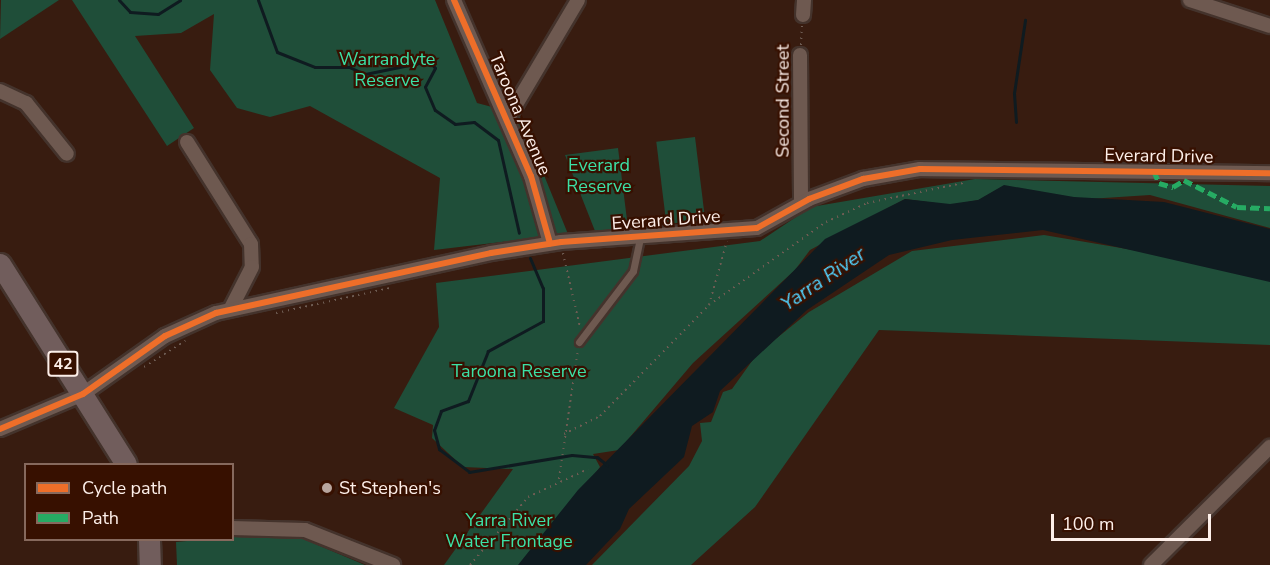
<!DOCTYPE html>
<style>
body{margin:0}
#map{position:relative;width:1270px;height:565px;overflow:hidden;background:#381c10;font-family:"Nunito Sans",sans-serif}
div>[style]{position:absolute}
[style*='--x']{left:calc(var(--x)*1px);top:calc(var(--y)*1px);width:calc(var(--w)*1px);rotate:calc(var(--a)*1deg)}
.green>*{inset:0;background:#1f4e39;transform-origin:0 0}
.water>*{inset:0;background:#0f1b20}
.stream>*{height:3px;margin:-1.5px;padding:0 1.5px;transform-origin:1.5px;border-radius:1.5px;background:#0f1b20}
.path>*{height:2px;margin-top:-1px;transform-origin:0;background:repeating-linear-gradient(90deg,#6e5c53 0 1.5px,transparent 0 6px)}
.roads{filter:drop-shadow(2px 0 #44332c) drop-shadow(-2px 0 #44332c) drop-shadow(0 2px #44332c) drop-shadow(0 -2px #44332c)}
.lane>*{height:7px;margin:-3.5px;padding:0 3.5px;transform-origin:3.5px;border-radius:3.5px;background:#6e5950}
.street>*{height:14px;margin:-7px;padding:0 7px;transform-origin:7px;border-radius:7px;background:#6e5950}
.primary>*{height:21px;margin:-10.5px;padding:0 10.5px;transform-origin:10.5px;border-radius:10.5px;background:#715d5c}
.quiet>*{height:4.5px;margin-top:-2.25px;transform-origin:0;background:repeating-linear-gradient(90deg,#26ab63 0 9px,transparent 0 13.5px)}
.cycleway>*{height:6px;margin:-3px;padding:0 3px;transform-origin:3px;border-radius:3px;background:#ee6e29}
.dots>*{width:16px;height:16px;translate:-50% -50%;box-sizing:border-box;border:3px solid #371000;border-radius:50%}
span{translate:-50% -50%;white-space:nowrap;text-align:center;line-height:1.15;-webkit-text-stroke:4.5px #371000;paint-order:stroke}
.shield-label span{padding:2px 4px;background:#371000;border:2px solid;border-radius:4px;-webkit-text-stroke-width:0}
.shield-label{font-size:16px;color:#fdefe9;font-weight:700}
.park-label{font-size:18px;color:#3ce1a6}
.street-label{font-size:18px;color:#fdefe9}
.poi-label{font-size:18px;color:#fdefe9}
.left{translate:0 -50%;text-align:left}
.water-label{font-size:20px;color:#51d1fc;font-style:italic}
.legend{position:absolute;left:24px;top:463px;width:210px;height:78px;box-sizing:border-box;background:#371000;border:2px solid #86695d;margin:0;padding:8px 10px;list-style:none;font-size:18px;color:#fdefe9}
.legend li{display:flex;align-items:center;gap:12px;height:30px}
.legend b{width:30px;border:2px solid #86695d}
.scale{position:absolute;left:1051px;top:514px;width:160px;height:27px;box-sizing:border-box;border:3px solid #fdefe9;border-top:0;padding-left:8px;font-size:18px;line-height:21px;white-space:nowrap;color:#fdefe9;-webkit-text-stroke:4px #371000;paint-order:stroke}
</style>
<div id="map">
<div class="green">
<div style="clip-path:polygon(1px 0,59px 0,0 39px)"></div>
<div style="clip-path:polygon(72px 0,435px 0,477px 103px,519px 114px,568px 234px,434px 250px,440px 178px,310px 106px,270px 117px,237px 108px,210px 70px,214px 14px,181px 33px,135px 36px,194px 128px,167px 146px)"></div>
<div style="left:695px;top:137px;width:83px;height:39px;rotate:83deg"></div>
<div style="clip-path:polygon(618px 148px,628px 228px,595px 231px,565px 155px)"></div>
<div style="clip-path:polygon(975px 179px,1270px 186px,1270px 228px,1150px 195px,1073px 200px,998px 189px,979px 200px,950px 205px,905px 199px,810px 250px,795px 270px,693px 363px,619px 450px,593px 454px,600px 467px,528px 565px,444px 565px,513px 469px,463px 467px,432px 438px,433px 425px,394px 408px,439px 327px,436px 283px,760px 241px,811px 207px)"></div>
<div style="clip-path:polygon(1044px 235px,1270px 273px,1270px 345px,879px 330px,755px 507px,691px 565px,592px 565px,689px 466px,702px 441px,700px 423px,711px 422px,723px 392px,732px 389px,757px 354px,809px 312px,912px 251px)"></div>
<div style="clip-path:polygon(287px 532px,365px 565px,177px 565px,176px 542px)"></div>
</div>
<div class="water">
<div style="clip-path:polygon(1004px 185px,1074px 197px,1164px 202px,1270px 229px,1270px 282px,1043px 230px,952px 240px,889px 255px,807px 310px,720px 391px,713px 412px,692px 426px,684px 457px,629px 509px,620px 529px,586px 565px,518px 565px,578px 490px,825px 239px,905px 199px,950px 204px,978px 200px)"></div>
</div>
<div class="stream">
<div style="--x:119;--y:0;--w:16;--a:47"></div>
<div style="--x:130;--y:12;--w:28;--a:4"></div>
<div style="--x:158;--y:14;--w:26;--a:-32"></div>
<div style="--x:258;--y:0;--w:55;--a:69.9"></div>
<div style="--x:277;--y:52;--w:41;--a:21.5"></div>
<div style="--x:315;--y:67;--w:34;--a:0"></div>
<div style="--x:349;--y:67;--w:17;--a:24"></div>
<div style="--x:365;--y:74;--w:65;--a:-11.5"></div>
<div style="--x:429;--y:61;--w:9;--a:49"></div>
<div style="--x:435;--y:68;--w:21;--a:118"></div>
<div style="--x:425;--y:87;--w:25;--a:67"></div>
<div style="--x:435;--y:110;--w:24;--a:35"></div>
<div style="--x:455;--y:124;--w:19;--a:-6"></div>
<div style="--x:474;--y:122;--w:30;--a:37"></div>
<div style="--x:498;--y:140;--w:95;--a:77.3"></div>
<div style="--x:1016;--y:122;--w:29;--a:-94"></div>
<div style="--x:1014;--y:93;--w:74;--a:-81.4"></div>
<div style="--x:530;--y:258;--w:33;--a:67"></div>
<div style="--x:543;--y:288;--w:33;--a:90"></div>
<div style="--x:543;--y:321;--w:63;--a:151.4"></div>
<div style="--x:488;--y:351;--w:54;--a:111.8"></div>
<div style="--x:468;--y:401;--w:29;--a:160"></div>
<div style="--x:441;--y:411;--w:20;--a:110"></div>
<div style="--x:434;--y:430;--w:20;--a:75"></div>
<div style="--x:439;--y:449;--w:38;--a:37"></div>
<div style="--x:469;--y:472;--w:104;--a:-9.4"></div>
<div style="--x:572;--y:455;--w:25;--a:5"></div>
<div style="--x:597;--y:457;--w:13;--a:39"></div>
</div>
<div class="path">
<div style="--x:801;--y:45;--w:19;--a:-87"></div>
<div style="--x:563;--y:253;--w:76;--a:77.1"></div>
<div style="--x:709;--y:305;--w:66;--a:-74.3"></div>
<div style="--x:276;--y:313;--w:117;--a:-12.4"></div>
<div style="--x:144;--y:367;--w:49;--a:-32.4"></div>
<div style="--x:564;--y:434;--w:40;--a:-26.6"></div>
<div style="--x:600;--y:416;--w:156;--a:-45.5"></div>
<div style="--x:709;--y:305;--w:143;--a:-35.4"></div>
<div style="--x:826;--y:222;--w:45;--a:-24.9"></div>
<div style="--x:867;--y:203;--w:98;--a:-11.8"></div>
<div style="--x:559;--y:479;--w:131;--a:-81.7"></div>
<div style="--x:470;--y:565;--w:89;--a:-49.5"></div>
<div style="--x:528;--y:497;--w:66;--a:-25"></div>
</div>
<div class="roads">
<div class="lane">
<div style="--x:579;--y:342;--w:89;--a:-52.7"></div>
<div style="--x:633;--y:271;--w:34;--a:-78"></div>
</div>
<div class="street">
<div style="--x:454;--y:0;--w:192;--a:66.4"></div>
<div style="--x:531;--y:176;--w:70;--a:74.2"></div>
<div style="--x:1190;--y:0;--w:84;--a:18"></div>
<div style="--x:803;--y:15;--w:15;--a:-86"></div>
<div style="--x:800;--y:55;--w:148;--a:89.6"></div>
<div style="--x:0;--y:91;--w:29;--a:25"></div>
<div style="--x:26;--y:103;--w:65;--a:51.2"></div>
<div style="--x:508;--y:118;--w:137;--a:-59.3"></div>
<div style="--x:187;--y:142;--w:120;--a:57.9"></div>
<div style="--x:251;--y:244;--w:23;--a:88"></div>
<div style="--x:252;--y:267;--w:46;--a:117.1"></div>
<div style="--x:0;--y:429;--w:90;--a:-22.9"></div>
<div style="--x:83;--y:394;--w:100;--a:-35.3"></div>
<div style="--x:165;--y:336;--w:56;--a:-24.3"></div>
<div style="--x:216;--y:313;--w:281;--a:-12.3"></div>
<div style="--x:491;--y:253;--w:71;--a:-8.9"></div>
<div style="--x:561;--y:242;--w:196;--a:-4.1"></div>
<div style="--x:757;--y:228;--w:60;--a:-29.1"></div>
<div style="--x:809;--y:199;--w:58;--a:-20.3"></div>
<div style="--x:863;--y:179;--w:58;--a:-10"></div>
<div style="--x:920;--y:169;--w:350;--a:0.7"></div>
<div style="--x:232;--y:528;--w:73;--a:1.6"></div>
<div style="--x:305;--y:530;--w:95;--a:21.7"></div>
<div style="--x:1151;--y:565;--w:168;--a:-44.8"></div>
</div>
<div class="primary">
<div style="--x:0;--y:264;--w:236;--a:57.8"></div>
<div style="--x:149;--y:540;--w:25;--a:88"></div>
</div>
</div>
<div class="quiet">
<div style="--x:1154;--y:171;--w:13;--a:67"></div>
<div style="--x:1159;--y:183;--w:15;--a:16"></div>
<div style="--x:1173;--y:187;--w:13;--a:-32"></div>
<div style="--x:1184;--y:180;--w:59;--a:27"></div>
<div style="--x:1237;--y:207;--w:33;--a:2"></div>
</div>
<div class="cycleway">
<div style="--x:454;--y:0;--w:192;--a:66.4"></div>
<div style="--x:531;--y:176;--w:70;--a:74.2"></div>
<div style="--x:0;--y:429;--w:90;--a:-22.9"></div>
<div style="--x:83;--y:394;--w:100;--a:-35.3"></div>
<div style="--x:165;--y:336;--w:56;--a:-24.3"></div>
<div style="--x:216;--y:313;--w:281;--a:-12.3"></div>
<div style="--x:491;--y:253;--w:71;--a:-8.9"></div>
<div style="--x:561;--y:242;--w:196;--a:-4.1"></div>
<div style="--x:757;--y:228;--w:60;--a:-29.1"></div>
<div style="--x:809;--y:199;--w:58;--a:-20.3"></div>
<div style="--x:863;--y:179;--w:58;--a:-10"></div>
<div style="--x:920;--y:169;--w:350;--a:0.7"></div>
</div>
<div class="dots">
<div style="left:327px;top:488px;background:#b8a59d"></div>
</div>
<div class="shield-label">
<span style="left:63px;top:364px">42</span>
</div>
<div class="park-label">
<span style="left:387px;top:70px">Warrandyte<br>Reserve</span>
<span style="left:599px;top:176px">Everard<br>Reserve</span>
<span style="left:519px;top:371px">Taroona Reserve</span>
<span style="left:509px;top:531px">Yarra River<br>Water Frontage</span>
</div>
<div class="street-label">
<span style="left:783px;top:101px;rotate:-90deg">Second Street</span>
<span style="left:520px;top:114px;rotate:67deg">Taroona Avenue</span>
<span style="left:1159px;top:156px;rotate:1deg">Everard Drive</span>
<span style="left:666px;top:220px;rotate:-4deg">Everard Drive</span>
</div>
<div class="poi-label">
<span class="left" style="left:339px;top:488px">St Stephen's</span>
</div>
<div class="water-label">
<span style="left:823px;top:279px;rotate:-34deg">Yarra River</span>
</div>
<ul class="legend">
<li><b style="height:8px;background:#ee6e29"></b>Cycle path</li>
<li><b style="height:8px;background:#26ab63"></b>Path</li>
</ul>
<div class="scale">100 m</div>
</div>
